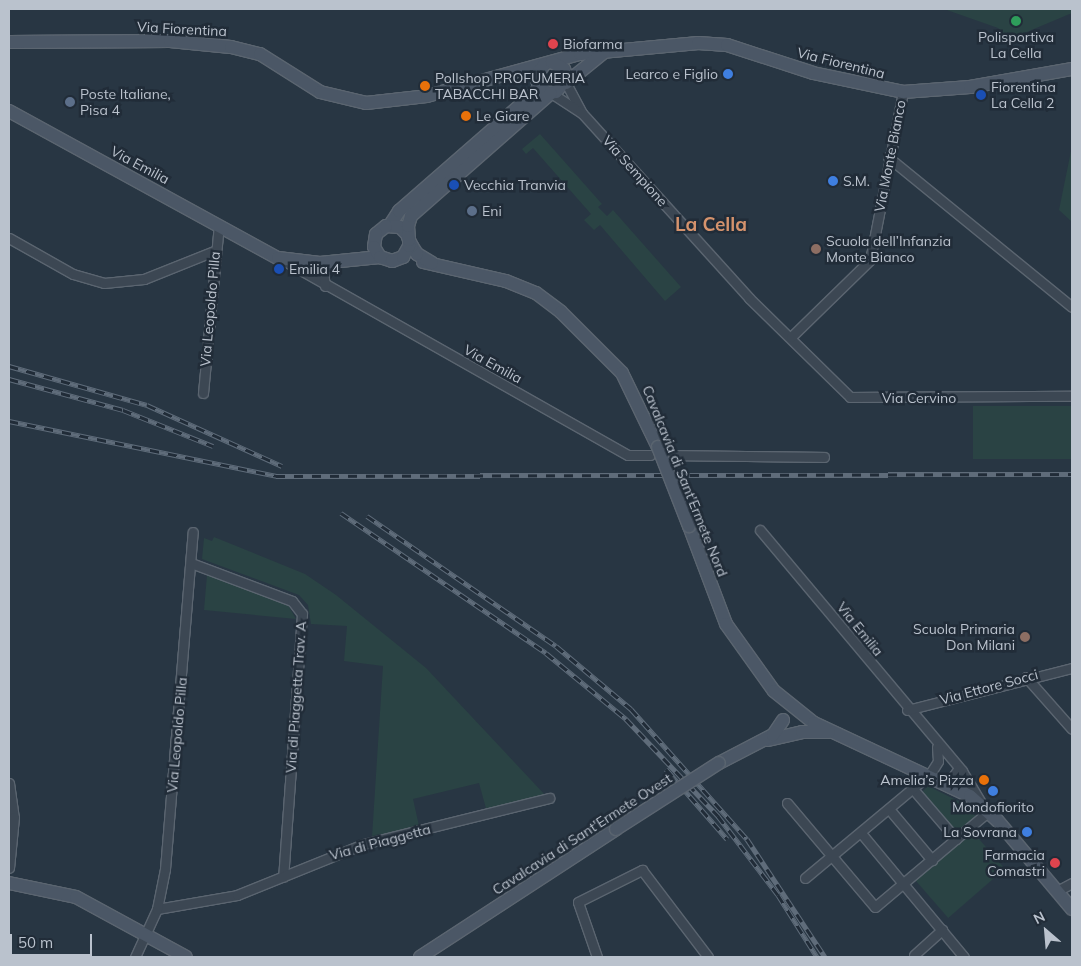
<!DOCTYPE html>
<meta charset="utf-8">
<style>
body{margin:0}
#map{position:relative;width:1081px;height:966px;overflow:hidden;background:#283643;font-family:Mulish,sans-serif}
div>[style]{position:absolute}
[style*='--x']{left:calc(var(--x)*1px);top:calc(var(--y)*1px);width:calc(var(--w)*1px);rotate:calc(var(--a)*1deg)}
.green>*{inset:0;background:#2a4344;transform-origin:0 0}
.roads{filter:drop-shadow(1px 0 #5b6570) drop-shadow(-1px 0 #5b6570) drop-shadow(0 1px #5b6570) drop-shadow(0 -1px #5b6570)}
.street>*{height:9px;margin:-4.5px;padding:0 4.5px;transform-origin:4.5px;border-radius:4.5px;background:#3c4753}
.secondary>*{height:12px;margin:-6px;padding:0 6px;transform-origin:6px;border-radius:6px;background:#4b5766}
.rail>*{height:5px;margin-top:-2.5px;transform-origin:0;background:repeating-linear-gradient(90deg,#212c38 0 9px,#5f6c7a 0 18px);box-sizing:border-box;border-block:1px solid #5f6c7a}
.bridges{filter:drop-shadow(1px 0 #5b6570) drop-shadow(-1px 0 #5b6570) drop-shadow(0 1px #5b6570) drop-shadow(0 -1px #5b6570)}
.secondary-bridge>*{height:12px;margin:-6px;padding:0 6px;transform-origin:6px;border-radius:6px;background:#4b5766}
.dots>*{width:14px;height:14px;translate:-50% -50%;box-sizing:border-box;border:2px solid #212c38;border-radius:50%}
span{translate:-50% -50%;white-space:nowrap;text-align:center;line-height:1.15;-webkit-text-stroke:5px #212c38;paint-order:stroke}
.street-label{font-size:14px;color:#bac2cd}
.poi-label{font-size:14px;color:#bac2cd}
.left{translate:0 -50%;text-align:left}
.right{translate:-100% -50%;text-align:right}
.district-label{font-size:19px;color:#d5936d;font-weight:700}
.frame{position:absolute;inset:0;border:10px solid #bac2cd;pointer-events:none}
.north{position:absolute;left:1021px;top:906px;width:50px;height:50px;-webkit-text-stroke:4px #212c38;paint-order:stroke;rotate:333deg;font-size:14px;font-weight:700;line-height:20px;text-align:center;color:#bac2cd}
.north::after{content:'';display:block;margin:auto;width:18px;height:22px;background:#bac2cd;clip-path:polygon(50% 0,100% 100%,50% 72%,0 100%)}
.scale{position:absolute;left:10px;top:934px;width:82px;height:22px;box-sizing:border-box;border:2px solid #bac2cd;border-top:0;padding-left:6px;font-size:15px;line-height:18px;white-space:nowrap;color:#bac2cd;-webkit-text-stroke:4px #212c38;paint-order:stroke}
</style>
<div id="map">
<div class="green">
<div style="clip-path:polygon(944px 9px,1072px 9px,1072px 13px,1010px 39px,998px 28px)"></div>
<div style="clip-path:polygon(540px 134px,602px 204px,598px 207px,607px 216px,613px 210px,681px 287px,665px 301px,600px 225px,594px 230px,584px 220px,591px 214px,533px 148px,526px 154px,522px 149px)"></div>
<div style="clip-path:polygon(1072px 146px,1072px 222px,1059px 210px)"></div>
<div style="left:1072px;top:406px;width:53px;height:99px;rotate:90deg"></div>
<div style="clip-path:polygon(214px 537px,305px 574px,336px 595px,426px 668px,546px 796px,487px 812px,479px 783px,413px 799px,419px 826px,372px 837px,383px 666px,344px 661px,347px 626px,311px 624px,308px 605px,299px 595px,202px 559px,204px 538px,212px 541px)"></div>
<div style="clip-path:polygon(207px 575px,288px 605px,296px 619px,204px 610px)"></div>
<div style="clip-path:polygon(928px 786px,958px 801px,976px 816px,957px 832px,921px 793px)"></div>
<div style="left:972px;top:831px;width:50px;height:75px;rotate:49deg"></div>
</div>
<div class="roads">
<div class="street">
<div style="--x:566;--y:83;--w:34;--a:62"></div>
<div style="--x:551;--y:93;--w:37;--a:33"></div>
<div style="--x:582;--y:113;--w:249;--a:47.9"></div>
<div style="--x:749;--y:298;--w:141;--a:44.4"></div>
<div style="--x:850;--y:397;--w:222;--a:-0.3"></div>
<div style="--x:888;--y:157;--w:237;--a:39.2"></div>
<div style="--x:9;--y:238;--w:73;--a:29.4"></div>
<div style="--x:73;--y:274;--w:32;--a:16"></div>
<div style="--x:104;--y:283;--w:40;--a:-5.7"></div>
<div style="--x:144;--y:279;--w:75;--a:-21.8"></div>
<div style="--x:283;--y:260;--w:396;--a:29.5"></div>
<div style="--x:628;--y:455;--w:22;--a:0"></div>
<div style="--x:325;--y:286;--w:15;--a:-98"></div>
<div style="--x:323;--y:271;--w:13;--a:-42"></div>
<div style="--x:791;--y:337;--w:110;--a:-44.3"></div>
<div style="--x:870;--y:260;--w:171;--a:-78.9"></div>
<div style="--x:203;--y:393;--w:169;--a:-84.6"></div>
<div style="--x:668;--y:455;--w:156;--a:0.7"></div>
<div style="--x:760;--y:530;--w:314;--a:50"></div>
<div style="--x:962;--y:771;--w:35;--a:59"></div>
<div style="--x:191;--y:563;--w:108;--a:20.6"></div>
<div style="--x:292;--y:601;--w:16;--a:52"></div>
<div style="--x:302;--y:614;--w:263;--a:94.1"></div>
<div style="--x:1026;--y:677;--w:69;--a:48.5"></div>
<div style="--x:907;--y:710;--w:170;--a:-14.3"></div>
<div style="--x:949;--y:782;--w:17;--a:-54"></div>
<div style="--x:9;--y:783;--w:34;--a:82"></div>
<div style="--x:14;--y:817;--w:51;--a:95.6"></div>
<div style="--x:913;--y:789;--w:66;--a:49.3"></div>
<div style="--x:787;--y:803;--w:136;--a:49.8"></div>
<div style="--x:875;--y:907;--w:148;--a:-40.1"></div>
<div style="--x:889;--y:809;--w:67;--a:49.9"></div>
<div style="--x:861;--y:833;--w:161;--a:50.3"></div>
<div style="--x:805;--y:878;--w:163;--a:-39.8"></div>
<div style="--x:930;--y:774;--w:15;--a:-58"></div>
<div style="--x:938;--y:761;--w:14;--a:-94"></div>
<div style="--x:1057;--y:891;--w:17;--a:-28"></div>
<div style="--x:157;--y:909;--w:81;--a:-9.9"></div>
<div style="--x:237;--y:895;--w:136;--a:-22"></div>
<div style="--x:363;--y:844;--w:192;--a:-13.9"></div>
<div style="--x:914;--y:955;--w:38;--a:-42"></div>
<div style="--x:135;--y:957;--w:53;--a:-65.4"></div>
<div style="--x:157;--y:909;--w:41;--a:-78.7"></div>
<div style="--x:165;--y:869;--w:338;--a:-85.3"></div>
<div style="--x:597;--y:957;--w:58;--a:-109.1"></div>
<div style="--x:578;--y:902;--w:72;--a:-26.6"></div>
<div style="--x:642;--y:870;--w:109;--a:52.8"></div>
</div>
<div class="secondary">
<div style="--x:9;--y:42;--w:161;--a:-0.4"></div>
<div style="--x:170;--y:41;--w:61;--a:5.6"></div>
<div style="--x:231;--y:47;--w:30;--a:14"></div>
<div style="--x:260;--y:54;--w:71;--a:32.3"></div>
<div style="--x:320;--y:92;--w:47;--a:13.4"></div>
<div style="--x:366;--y:103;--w:61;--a:-6.5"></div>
<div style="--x:427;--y:96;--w:159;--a:-15.4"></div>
<div style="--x:580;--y:54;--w:119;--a:-5.3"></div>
<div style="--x:698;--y:43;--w:29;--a:4"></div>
<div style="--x:727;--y:45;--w:90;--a:18"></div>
<div style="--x:813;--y:73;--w:92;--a:11.9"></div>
<div style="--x:903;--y:92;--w:67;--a:-4.3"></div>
<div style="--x:970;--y:87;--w:104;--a:-10"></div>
<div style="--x:545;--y:64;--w:14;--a:129"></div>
<div style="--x:536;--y:75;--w:9;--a:77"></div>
<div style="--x:538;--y:84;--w:13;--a:45"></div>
<div style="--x:547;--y:93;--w:9;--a:-6"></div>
<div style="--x:556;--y:92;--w:18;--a:-52"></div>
<div style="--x:567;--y:78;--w:9;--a:-108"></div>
<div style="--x:564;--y:69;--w:14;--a:-150"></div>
<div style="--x:566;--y:83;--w:48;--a:-39"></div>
<div style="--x:9;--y:111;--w:307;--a:28.7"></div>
<div style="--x:278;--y:258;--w:42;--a:6.8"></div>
<div style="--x:320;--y:263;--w:60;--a:-5.7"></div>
<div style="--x:390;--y:225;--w:17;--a:-57"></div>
<div style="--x:399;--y:211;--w:187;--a:-41.1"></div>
<div style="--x:423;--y:262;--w:85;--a:12.9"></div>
<div style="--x:506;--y:281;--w:32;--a:22"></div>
<div style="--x:536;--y:293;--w:31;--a:37"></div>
<div style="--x:561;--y:312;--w:86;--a:45"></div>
<div style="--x:622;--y:373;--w:82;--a:64.1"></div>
<div style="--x:432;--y:263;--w:17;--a:-149"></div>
<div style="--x:417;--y:254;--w:9;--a:-122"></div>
<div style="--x:412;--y:246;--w:7;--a:-117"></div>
<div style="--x:409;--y:240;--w:6;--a:-108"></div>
<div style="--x:407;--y:234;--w:10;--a:-135"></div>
<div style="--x:400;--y:227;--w:14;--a:-176"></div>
<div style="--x:386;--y:226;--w:13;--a:141"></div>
<div style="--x:376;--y:234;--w:13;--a:99"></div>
<div style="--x:374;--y:247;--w:12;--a:59"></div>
<div style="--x:380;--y:257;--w:13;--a:18"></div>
<div style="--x:392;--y:261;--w:12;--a:-20"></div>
<div style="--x:403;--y:257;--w:13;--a:-61"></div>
<div style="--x:409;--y:246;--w:6;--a:-90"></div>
<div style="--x:409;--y:240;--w:14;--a:-94"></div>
<div style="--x:408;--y:226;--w:10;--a:-73"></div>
<div style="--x:411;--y:216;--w:186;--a:-41.3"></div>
<div style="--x:689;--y:526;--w:105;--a:69.3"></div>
<div style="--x:726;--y:624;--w:82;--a:54.4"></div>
<div style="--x:774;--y:691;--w:51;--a:38.7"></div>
<div style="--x:814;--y:723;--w:172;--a:25.1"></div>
<div style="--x:970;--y:796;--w:36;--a:42"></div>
<div style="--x:997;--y:820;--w:116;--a:49.9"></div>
<div style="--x:768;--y:740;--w:35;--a:-13"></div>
<div style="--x:802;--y:732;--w:27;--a:0"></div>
<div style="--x:719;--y:763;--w:61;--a:-27.4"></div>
<div style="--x:773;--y:735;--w:18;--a:-56"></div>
<div style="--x:9;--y:883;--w:68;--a:11.8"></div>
<div style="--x:76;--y:897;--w:125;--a:28.6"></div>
<div style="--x:420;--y:957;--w:234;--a:-33.1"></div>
</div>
</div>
<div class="rail">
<div style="--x:9;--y:366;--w:143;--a:15.8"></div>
<div style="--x:147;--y:405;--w:148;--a:24.3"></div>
<div style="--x:9;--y:379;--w:118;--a:15.2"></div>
<div style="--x:123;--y:410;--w:97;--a:21.8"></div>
<div style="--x:9;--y:421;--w:273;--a:11.6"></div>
<div style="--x:276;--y:476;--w:796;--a:-0.14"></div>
<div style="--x:341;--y:513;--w:248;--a:34.3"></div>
<div style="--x:546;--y:653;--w:104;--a:39.5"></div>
<div style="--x:626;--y:719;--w:134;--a:46.5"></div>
<div style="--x:718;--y:816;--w:99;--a:52.8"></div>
<div style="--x:778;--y:895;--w:73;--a:57.8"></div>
<div style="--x:367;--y:516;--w:229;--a:34.5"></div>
<div style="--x:556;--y:646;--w:98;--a:40"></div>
<div style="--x:631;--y:709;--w:174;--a:48.3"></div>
<div style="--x:747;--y:839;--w:141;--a:56.5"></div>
<div style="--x:666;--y:769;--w:93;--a:48.9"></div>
</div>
<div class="bridges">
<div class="secondary-bridge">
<div style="--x:658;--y:447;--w:85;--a:68.6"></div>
<div style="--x:616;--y:829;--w:122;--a:-32.7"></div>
</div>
</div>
<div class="dots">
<div style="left:1016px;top:21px;background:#2e9e5b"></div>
<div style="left:553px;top:44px;background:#e0444e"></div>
<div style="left:728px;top:74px;background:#3f7fe0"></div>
<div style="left:425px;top:86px;background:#e8710a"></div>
<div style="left:981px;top:95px;background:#1a4fb4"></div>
<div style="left:70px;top:102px;background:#5c6f8a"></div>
<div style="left:466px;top:116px;background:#e8710a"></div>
<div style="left:833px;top:181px;background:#3f7fe0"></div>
<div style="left:454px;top:185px;background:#1a4fb4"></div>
<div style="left:472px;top:211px;background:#5c6f8a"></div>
<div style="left:816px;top:249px;background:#8d6e63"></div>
<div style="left:279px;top:269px;background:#1a4fb4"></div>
<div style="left:1025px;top:637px;background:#8d6e63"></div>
<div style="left:984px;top:780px;background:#e8710a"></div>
<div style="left:993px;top:791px;background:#3f7fe0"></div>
<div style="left:1027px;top:832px;background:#3f7fe0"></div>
<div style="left:1055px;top:863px;background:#e0444e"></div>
</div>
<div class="street-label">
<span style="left:182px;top:29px;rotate:3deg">Via Fiorentina</span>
<span style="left:841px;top:63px;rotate:14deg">Via Fiorentina</span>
<span style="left:890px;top:156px;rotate:-79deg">Via Monte Bianco</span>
<span style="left:140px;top:165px;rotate:28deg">Via Emilia</span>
<span style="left:635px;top:171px;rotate:48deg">Via Sempione</span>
<span style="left:210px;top:309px;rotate:-85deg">Via Leopoldo Pilla</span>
<span style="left:493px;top:364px;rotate:29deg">Via Emilia</span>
<span style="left:919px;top:398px">Via Cervino</span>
<span style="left:685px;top:481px;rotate:68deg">Cavalcavia di Sant'Ermete Nord</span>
<span style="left:860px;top:629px;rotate:51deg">Via Emilia</span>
<span style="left:989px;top:687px;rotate:-15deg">Via Ettore Socci</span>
<span style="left:296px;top:697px;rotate:-86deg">Via di Piaggetta Trav. A</span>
<span style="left:177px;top:735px;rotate:-85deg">Via Leopoldo Pilla</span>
<span style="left:582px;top:834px;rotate:-33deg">Cavalcavia di Sant'Ermete Ovest</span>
<span style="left:380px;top:842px;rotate:-15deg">Via di Piaggetta</span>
</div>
<div class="poi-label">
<span style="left:1016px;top:45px">Polisportiva<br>La Cella</span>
<span class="left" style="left:563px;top:44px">Biofarma</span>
<span class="right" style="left:718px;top:74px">Learco e Figlio</span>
<span class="left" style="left:435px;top:86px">Pollshop PROFUMERIA<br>TABACCHI BAR</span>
<span class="left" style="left:991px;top:95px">Fiorentina<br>La Cella 2</span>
<span class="left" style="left:80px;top:102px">Poste Italiane,<br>Pisa 4</span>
<span class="left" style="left:476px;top:116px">Le Giare</span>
<span class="left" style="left:843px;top:181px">S.M.</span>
<span class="left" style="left:464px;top:185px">Vecchia Tranvia</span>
<span class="left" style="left:482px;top:211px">Eni</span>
<span class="left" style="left:826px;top:249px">Scuola dell’Infanzia<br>Monte Bianco</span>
<span class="left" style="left:289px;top:269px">Emilia 4</span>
<span class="right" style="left:1015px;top:637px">Scuola Primaria<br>Don Milani</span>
<span class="right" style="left:974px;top:780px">Amelia’s Pizza</span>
<span style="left:993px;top:807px">Mondofiorito</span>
<span class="right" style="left:1017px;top:832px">La Sovrana</span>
<span class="right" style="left:1045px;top:863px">Farmacia<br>Comastri</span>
</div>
<div class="district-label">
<span style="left:711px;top:225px">La Cella</span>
</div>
<div class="frame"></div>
<div class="north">N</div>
<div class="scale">50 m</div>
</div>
